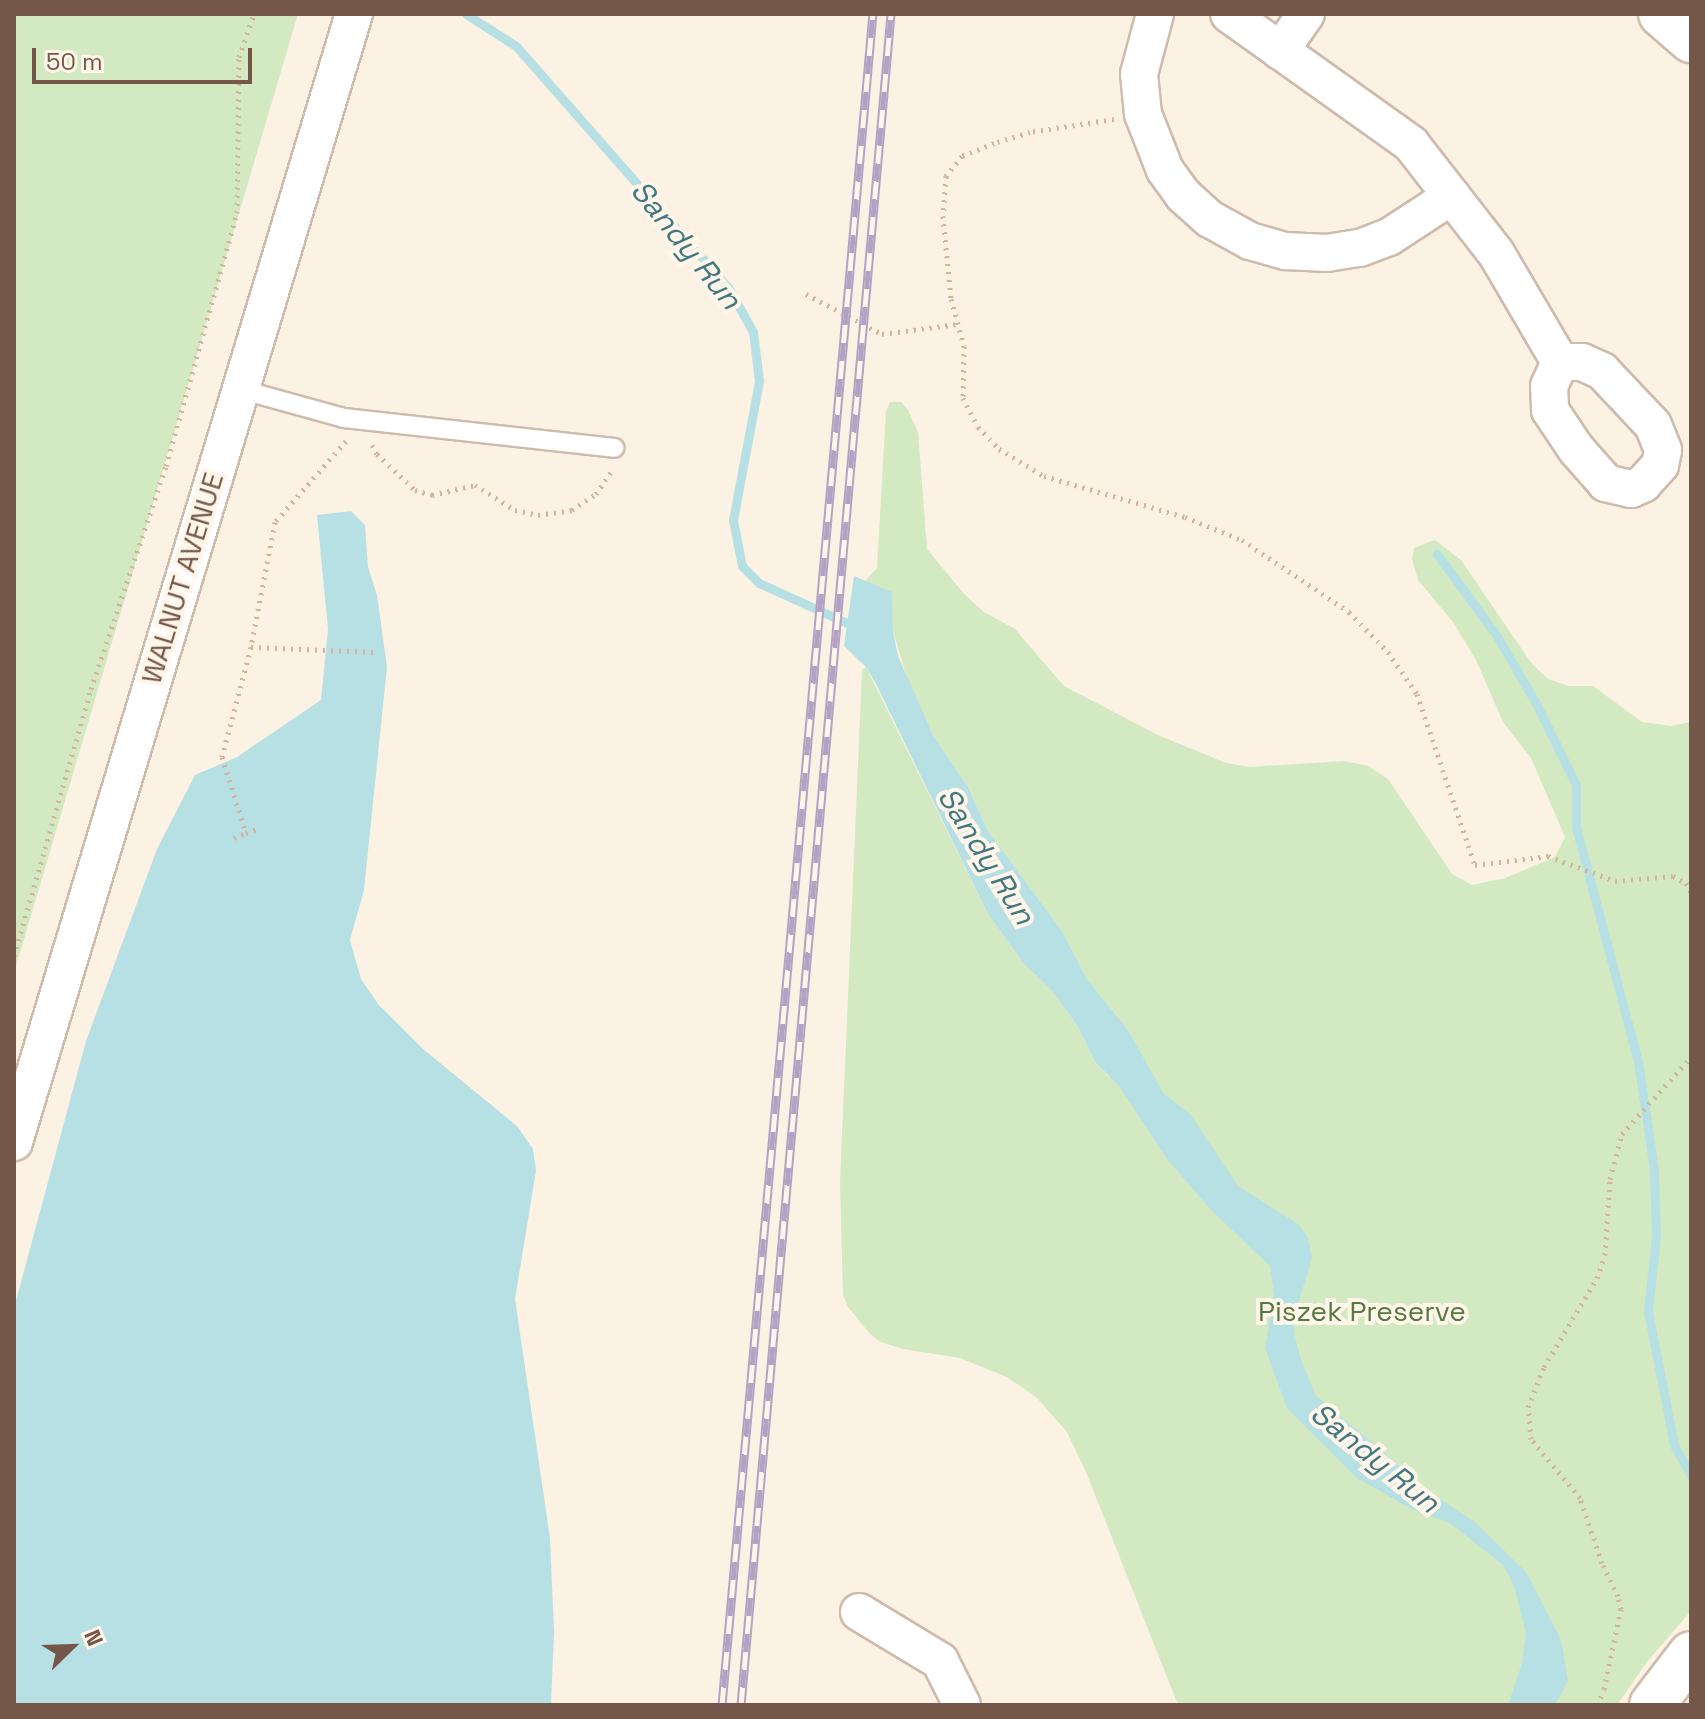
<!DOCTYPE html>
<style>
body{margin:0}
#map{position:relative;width:1705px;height:1719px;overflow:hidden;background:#fcf2e3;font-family:"Space Grotesk",sans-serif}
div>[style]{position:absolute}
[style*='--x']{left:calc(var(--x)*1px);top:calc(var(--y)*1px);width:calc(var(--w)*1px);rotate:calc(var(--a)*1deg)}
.green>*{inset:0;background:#d3e9c1}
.water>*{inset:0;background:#b7e0e5}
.stream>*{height:9px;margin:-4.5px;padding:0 4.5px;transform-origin:4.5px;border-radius:4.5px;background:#b7e0e5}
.path>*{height:5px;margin-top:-2.5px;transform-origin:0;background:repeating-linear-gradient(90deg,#d6b29e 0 2px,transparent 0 8px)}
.roads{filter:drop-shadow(2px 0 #cfbbac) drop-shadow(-2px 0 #cfbbac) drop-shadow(0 2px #cfbbac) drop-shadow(0 -2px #cfbbac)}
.service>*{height:18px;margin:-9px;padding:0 9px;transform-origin:9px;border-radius:9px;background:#fff}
.minor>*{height:36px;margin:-18px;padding:0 18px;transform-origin:18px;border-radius:18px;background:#fff}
.tertiary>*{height:44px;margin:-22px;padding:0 22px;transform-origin:22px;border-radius:22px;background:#fff}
.secondary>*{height:44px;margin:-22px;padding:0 22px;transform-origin:22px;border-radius:22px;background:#fff}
.rail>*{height:9px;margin-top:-4.5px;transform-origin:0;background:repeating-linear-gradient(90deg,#fff6e9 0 18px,#b4a2c5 0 36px);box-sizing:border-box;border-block:2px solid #b4a2c5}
span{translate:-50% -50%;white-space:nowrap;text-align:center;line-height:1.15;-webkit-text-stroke:8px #fff6e9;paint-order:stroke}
.street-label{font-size:28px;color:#745749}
.park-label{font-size:28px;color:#547941}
.water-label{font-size:30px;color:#407780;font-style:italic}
.frame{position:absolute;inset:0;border:16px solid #745749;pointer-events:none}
.north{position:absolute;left:32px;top:1607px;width:80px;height:80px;-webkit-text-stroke:6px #fff6e9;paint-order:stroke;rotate:67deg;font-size:22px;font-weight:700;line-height:32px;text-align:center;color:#745749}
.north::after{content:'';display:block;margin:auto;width:28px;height:36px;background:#745749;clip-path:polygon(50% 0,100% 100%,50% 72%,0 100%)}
.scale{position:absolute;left:32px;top:48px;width:220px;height:36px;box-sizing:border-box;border:4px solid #745749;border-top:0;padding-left:10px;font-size:24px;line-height:28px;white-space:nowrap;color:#745749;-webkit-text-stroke:6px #fff6e9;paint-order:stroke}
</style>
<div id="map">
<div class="green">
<div style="clip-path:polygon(14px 14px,298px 14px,14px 973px)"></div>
<div style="clip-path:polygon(890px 402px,901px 402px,908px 410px,918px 432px,927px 549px,965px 595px,984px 612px,1015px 629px,1064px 686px,1158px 735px,1226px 763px,1250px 767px,1344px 761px,1368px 766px,1388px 779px,1452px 874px,1472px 885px,1505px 878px,1555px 857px,1565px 837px,1531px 758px,1503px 722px,1476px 660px,1453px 622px,1418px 580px,1412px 559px,1414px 548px,1435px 540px,1461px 560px,1532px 664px,1548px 679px,1569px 686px,1593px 686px,1642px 722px,1671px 726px,1691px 722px,1691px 1611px,1647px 1662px,1617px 1705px,1178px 1705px,1086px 1472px,1067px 1432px,1036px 1397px,1007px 1377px,960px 1358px,903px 1349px,881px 1342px,871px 1335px,848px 1307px,843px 1295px,840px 1182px,862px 670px,866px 667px,988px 914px,1023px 963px,1053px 992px,1078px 1027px,1095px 1062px,1109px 1077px,1128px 1030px,1087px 979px,1062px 931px,988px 831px,968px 787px,933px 735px,908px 681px,893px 631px,891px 592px,865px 581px,877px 568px,886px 411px)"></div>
</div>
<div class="water">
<div style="clip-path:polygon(351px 511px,365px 525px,368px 567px,377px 595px,387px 667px,364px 890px,350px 940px,361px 979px,378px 1004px,423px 1049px,517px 1126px,533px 1149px,536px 1171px,515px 1299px,550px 1538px,554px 1632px,551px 1705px,14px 1705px,14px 1308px,86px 1041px,157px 849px,195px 775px,237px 757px,321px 700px,328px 629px,317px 515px)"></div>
<div style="clip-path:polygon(854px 576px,892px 592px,893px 631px,898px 656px,933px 735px,968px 787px,988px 831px,1062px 931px,1087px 979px,1128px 1030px,1164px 1094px,1190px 1114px,1238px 1186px,1298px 1224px,1308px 1238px,1312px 1258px,1296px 1311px,1294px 1333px,1301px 1360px,1316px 1396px,1385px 1453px,1414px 1482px,1476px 1523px,1526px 1572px,1561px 1640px,1568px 1681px,1555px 1705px,1508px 1705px,1522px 1663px,1526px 1632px,1514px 1586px,1503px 1565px,1450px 1523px,1413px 1510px,1357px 1478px,1287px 1408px,1265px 1348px,1274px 1295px,1270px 1266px,1212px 1211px,1167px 1159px,1119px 1086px,1095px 1062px,1078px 1027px,1053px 992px,1023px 963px,988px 914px,875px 682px,866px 667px,844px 646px)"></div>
</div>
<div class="stream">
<div style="--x:466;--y:14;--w:59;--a:32.6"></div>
<div style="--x:516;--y:46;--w:321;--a:48.7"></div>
<div style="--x:728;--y:287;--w:51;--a:60.9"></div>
<div style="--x:753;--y:332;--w:49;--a:83"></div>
<div style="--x:759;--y:381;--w:141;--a:100.6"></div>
<div style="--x:733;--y:520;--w:47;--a:78.9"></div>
<div style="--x:742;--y:566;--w:24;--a:45"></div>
<div style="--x:759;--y:583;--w:109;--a:24.4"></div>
<div style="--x:1437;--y:554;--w:102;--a:53.8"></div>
<div style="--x:1497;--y:636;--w:80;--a:59.9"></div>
<div style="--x:1537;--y:705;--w:89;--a:64"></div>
<div style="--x:1576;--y:785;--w:42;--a:90"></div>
<div style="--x:1576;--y:827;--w:242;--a:75.2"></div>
<div style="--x:1638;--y:1061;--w:110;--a:81.6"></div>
<div style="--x:1654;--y:1170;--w:67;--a:88.3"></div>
<div style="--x:1656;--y:1237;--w:74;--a:96.2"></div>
<div style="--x:1648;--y:1311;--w:136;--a:79"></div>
<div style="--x:1674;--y:1445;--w:35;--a:61"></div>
</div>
<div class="path">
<div style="--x:1114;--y:119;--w:85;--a:171.2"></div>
<div style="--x:1030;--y:132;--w:38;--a:163"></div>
<div style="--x:994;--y:143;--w:35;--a:158"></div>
<div style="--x:962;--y:156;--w:26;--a:129"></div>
<div style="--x:946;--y:176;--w:40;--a:94.3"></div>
<div style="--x:943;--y:216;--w:83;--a:84.5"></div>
<div style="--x:951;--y:299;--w:49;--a:74.5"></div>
<div style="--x:964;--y:346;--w:52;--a:91.1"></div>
<div style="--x:963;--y:398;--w:33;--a:63"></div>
<div style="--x:978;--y:427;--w:30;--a:46"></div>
<div style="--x:999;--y:449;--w:52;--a:31"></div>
<div style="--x:1044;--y:476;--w:147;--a:16.2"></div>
<div style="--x:1185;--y:517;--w:61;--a:22"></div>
<div style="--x:1242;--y:540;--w:129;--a:33.9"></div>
<div style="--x:1349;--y:612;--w:56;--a:45.7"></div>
<div style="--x:1388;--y:652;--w:51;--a:55.4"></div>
<div style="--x:1417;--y:694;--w:181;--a:71.3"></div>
<div style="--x:1475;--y:865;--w:74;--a:-7"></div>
<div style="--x:1548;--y:856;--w:72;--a:20.5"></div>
<div style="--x:1615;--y:881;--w:58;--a:-4.9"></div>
<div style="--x:1673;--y:876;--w:15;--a:28"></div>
<div style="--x:1686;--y:883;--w:10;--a:61"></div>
<div style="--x:806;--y:294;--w:86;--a:27.8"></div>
<div style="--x:882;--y:334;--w:76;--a:-7.6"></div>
<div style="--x:346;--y:441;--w:108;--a:131.2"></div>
<div style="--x:275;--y:522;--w:127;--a:100.9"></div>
<div style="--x:251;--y:647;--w:124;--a:2.3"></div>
<div style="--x:372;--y:445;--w:10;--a:61"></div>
<div style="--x:377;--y:454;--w:52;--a:43.5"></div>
<div style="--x:415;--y:490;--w:18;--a:16"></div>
<div style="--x:432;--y:495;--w:44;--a:-13.1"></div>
<div style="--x:475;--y:485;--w:47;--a:32"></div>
<div style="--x:515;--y:510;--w:24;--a:12"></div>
<div style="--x:538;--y:515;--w:34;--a:-8"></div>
<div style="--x:572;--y:510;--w:29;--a:-34"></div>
<div style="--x:596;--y:494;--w:30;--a:-56"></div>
<div style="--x:251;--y:647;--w:114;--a:104.8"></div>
<div style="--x:222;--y:757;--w:80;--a:72.5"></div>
<div style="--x:246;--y:833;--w:13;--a:-18"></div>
<div style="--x:234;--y:838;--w:13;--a:-23"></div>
<div style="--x:14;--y:956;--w:278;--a:-73.9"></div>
<div style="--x:91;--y:689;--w:235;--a:-71.4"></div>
<div style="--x:166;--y:466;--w:263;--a:-74.3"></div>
<div style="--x:237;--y:213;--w:156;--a:-89.3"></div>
<div style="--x:239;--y:57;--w:46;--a:-70.8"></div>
<div style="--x:1597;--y:1705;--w:17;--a:-66"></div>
<div style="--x:1604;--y:1689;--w:82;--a:-78"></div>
<div style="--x:1621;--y:1609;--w:13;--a:-103"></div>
<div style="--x:1618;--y:1596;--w:37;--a:-116"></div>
<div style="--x:1602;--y:1563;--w:69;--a:-108.7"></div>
<div style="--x:1580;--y:1498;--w:77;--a:-129.7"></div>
<div style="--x:1531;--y:1439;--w:32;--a:-95"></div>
<div style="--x:1528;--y:1407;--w:43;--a:-68.2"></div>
<div style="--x:1544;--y:1367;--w:104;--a:-59.2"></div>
<div style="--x:1597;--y:1278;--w:24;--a:-71"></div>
<div style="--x:1605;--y:1255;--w:76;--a:-86.2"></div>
<div style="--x:1610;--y:1179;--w:47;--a:-75.1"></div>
<div style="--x:1622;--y:1134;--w:103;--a:-48.1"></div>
</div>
<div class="roads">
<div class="service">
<div style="--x:239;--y:389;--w:109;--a:15.4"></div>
<div style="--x:344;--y:418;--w:272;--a:6.3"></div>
</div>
<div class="minor">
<div style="--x:1155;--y:14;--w:62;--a:104.9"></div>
<div style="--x:1139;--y:74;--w:40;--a:84.3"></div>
<div style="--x:1143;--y:114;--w:60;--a:68.6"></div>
<div style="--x:1165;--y:170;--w:31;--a:54"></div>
<div style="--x:1183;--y:195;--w:36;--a:42"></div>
<div style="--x:1210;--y:219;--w:46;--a:28.8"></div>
<div style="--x:1250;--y:241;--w:37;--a:16"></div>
<div style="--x:1286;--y:251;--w:41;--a:2.8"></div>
<div style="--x:1327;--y:253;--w:33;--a:-9"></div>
<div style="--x:1360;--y:248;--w:31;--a:-21"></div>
<div style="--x:1389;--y:237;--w:75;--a:-33.1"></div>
<div style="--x:1229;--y:14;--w:224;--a:35.5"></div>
<div style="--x:1411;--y:144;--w:138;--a:52.1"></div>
<div style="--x:1496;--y:253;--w:126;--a:59.6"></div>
<div style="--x:1280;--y:51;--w:45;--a:-54.9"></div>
<div style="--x:1560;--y:362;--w:22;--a:0"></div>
<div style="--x:1582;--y:362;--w:22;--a:24"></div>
<div style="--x:1602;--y:371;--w:74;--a:46.6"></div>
<div style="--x:1653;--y:425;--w:27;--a:68"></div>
<div style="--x:1663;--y:450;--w:15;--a:101"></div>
<div style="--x:1660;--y:465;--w:25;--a:132"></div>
<div style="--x:1643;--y:484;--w:13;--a:157"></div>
<div style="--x:1631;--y:489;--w:26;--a:-167"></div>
<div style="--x:1606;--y:483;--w:45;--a:-131.4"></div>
<div style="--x:1576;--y:449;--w:47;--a:-123.7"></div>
<div style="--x:1550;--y:410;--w:24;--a:-92"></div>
<div style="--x:1549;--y:386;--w:26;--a:-65"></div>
<div style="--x:14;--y:1142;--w:1178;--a:-73.23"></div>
<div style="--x:859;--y:1612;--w:95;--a:31.2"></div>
<div style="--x:940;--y:1661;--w:49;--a:63.4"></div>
</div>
<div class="tertiary">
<div style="--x:1661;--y:14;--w:40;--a:41"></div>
</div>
<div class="secondary">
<div style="--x:1652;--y:1705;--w:64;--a:-52.6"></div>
</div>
</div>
<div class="rail">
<div style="--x:722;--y:1705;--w:1698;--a:-84.9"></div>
<div style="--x:741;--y:1705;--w:1698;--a:-84.93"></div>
</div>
<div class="street-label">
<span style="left:182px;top:578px;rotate:-73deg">WALNUT AVENUE</span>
</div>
<div class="park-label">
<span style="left:1362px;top:1311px">Piszek Preserve</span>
</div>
<div class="water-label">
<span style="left:686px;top:245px;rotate:51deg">Sandy Run</span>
<span style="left:986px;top:856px;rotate:58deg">Sandy Run</span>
<span style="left:1375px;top:1458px;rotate:39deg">Sandy Run</span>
</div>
<div class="frame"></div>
<div class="north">N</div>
<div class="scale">50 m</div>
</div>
